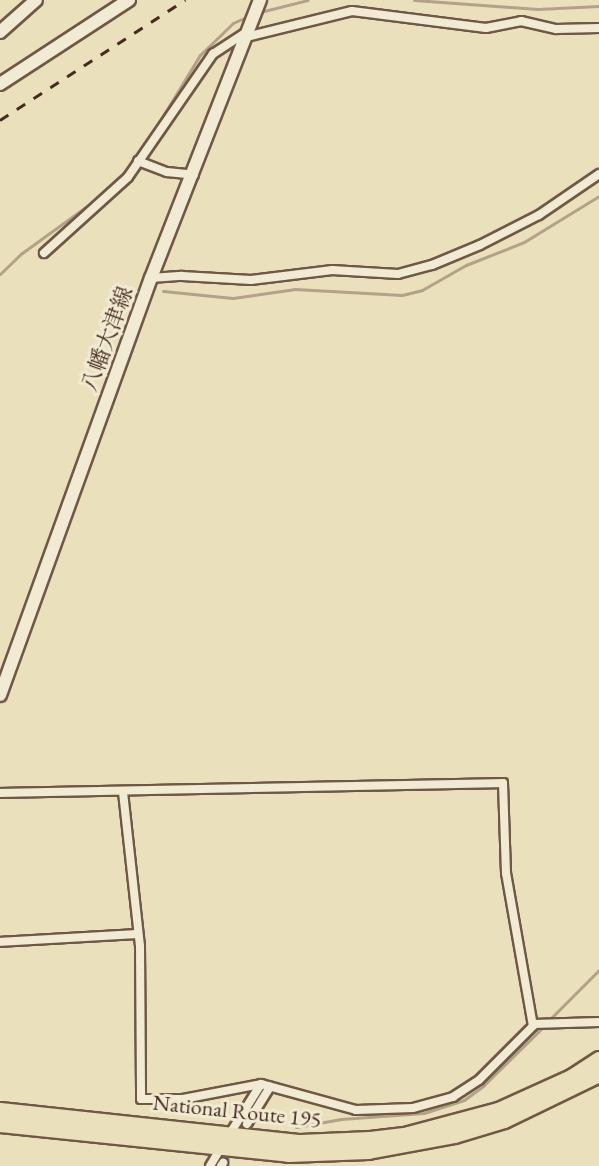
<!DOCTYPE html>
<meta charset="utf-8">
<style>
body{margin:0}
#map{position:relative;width:599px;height:1166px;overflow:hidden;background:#eae0bc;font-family:"EB Garamond","Noto Serif JP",serif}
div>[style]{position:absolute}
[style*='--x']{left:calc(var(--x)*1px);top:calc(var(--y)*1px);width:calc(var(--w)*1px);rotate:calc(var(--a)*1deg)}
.stream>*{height:3px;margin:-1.5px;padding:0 1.5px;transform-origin:1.5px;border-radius:1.5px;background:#b3a287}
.street-tunnel>*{height:8px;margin-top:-4px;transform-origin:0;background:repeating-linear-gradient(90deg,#c9bc9d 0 8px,transparent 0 12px)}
.roads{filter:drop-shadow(2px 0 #705846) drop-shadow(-2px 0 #705846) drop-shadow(0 2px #705846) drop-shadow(0 -2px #705846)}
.street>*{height:8px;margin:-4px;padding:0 4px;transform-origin:4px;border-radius:4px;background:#f1ebd3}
.secondary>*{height:12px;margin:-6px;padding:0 6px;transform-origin:6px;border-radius:6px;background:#f1ebd3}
.highway>*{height:15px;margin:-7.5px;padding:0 7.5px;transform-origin:7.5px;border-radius:7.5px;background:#eae0bc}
.rail>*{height:3px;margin-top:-1.5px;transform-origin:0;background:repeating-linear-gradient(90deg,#472a1f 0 10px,transparent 0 20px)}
span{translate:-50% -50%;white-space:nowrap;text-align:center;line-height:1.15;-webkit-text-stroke:6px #f1ebd3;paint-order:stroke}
.street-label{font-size:22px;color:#472a1f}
</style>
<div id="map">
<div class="stream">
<div style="--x:414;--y:0;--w:124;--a:4.2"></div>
<div style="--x:538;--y:9;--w:61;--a:-2.8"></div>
<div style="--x:260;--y:12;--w:49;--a:-14"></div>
<div style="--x:141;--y:152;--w:114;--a:-58.7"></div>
<div style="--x:200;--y:55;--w:46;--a:-44.1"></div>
<div style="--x:233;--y:23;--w:17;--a:-24"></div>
<div style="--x:0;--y:274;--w:30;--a:-44"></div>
<div style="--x:22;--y:253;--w:94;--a:-35.9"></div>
<div style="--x:163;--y:291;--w:70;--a:5.7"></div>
<div style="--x:233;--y:298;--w:63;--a:-8.3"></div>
<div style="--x:295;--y:289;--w:107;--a:3.2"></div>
<div style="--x:402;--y:295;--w:21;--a:-14"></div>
<div style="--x:422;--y:290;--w:51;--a:-29.6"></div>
<div style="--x:466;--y:265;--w:62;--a:-21.6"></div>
<div style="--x:524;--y:242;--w:88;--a:-31.5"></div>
<div style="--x:548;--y:1021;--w:72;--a:-45"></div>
<div style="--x:296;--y:1127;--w:46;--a:-10.1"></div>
<div style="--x:341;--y:1119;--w:83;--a:-4.1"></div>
<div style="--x:424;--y:1113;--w:42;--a:-18"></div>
<div style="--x:464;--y:1100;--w:24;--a:-36"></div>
<div style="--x:483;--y:1086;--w:86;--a:-44.5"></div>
</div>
<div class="street-tunnel">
<div style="--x:223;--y:1163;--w:46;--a:-58.4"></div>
</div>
<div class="roads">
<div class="street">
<div style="--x:246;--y:37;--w:109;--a:-13.8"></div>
<div style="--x:352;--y:11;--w:135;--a:7.2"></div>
<div style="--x:486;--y:28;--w:36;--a:-11"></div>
<div style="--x:521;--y:21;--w:36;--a:13"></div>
<div style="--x:556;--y:29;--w:43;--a:-1.3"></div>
<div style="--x:138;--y:161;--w:31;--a:21"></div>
<div style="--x:167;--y:172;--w:27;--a:6"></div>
<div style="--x:44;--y:253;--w:113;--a:-42.1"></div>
<div style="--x:128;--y:177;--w:150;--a:-55.4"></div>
<div style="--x:213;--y:54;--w:42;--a:-33.3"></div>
<div style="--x:151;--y:278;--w:31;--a:-4"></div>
<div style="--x:182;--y:276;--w:69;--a:3.3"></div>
<div style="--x:251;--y:280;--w:82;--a:-7"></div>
<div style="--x:332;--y:270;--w:66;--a:3.5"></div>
<div style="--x:398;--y:274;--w:35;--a:-15"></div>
<div style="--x:432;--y:265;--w:52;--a:-22.6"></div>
<div style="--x:480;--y:245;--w:66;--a:-27"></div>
<div style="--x:539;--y:215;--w:73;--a:-34.3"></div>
<div style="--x:123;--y:792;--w:155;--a:83.7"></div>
<div style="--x:140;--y:946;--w:153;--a:89.6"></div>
<div style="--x:141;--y:1099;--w:42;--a:0"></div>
<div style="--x:183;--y:1099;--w:79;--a:-10.9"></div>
<div style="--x:0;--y:793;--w:503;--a:-1.14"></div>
<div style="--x:503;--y:783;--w:90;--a:88.1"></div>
<div style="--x:506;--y:873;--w:155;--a:80"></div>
<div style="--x:533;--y:1026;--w:76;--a:135"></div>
<div style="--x:479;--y:1080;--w:31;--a:147"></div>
<div style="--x:453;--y:1097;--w:41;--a:164.6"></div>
<div style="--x:413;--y:1108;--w:57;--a:178"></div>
<div style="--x:356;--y:1110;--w:98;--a:-164.7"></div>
<div style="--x:261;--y:1084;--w:60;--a:122.1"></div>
<div style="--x:0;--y:942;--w:138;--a:-3.3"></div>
<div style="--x:533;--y:1024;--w:66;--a:-1.7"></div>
<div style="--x:247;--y:1124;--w:44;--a:-58.1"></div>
<div style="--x:210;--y:1166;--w:23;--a:-59"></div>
<div style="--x:221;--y:1166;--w:4;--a:-56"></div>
</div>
<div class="secondary">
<div style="--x:0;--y:32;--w:48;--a:-41.6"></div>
<div style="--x:0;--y:84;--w:154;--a:-33.1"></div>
<div style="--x:0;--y:695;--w:443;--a:-70.1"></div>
<div style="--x:151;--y:278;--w:299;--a:-68.6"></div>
</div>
<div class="highway">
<div style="--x:0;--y:1110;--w:302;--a:6.1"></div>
<div style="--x:300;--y:1142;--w:70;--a:-2.5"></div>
<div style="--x:370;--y:1139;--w:38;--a:-7"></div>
<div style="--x:408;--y:1134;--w:93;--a:-14.9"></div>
<div style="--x:498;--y:1110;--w:80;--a:-24.3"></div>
<div style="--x:571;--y:1077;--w:33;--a:-33"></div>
<div style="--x:0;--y:1124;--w:290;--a:5.9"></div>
<div style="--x:288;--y:1154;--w:80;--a:-2.1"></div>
<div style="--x:368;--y:1151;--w:87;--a:-10.5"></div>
<div style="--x:454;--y:1135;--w:52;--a:-16.7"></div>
<div style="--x:504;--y:1120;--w:106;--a:-25.8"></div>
</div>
</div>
<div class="rail">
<div style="--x:0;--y:120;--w:221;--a:-33"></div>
</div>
<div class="street-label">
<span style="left:107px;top:339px;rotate:-70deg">八幡大津線</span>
<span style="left:237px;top:1111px;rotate:6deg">National Route 195</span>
</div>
</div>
